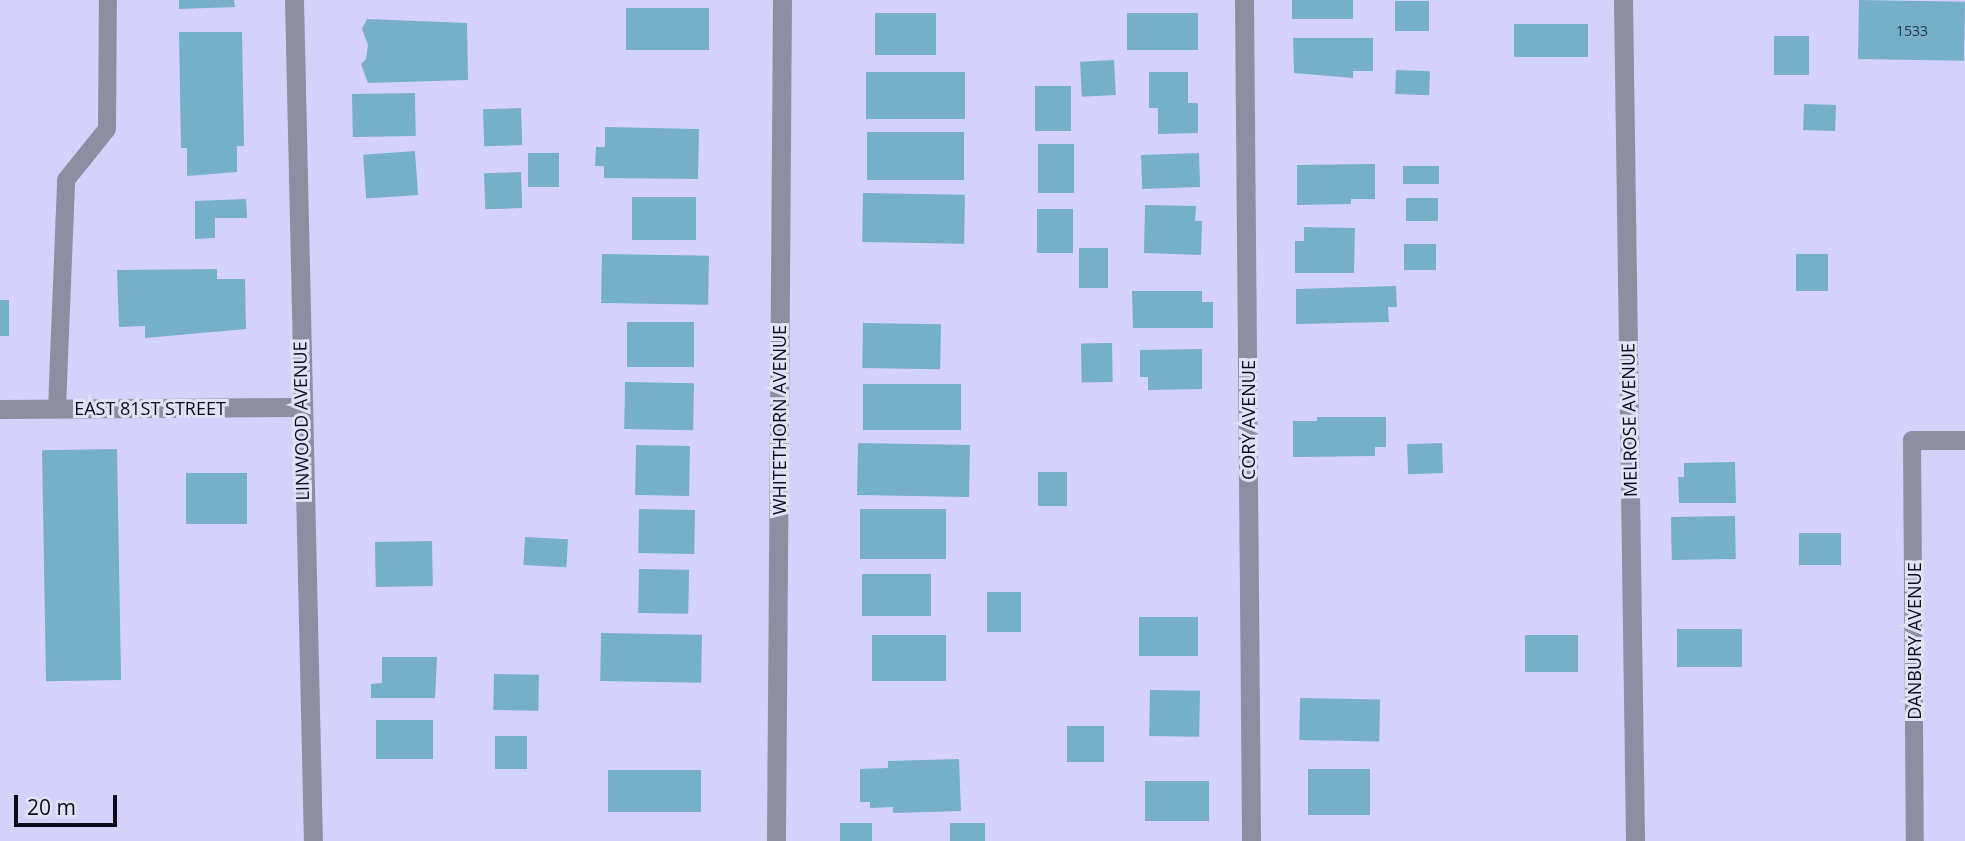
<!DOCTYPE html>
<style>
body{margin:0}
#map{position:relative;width:1965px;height:841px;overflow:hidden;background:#d4d2fb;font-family:"Open Sans",sans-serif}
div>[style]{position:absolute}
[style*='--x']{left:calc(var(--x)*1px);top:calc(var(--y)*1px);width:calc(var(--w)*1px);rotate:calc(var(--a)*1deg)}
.building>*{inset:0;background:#75afc8;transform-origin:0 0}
.service>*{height:18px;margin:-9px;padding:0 9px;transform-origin:9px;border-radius:9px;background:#8e8da2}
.minor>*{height:19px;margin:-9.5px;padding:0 9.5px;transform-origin:9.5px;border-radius:9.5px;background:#8e8da2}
span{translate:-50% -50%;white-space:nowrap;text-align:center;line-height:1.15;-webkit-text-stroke:6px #e2e2f6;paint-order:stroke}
.number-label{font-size:14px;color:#263246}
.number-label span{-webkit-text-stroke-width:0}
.street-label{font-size:18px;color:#0b091a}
.scale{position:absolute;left:14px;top:795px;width:103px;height:32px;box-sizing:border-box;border:4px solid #0b091a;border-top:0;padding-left:9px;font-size:21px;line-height:24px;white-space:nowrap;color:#0b091a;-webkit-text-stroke:5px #e2e2f6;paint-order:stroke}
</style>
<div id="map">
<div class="building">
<div style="clip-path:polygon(179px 0,234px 0,235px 7px,179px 9px)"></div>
<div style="left:1292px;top:0;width:61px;height:19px"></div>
<div style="left:1859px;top:0;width:106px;height:59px;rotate:1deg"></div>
<div style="left:1395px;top:1px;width:34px;height:30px"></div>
<div style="left:709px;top:8px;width:42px;height:83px;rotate:90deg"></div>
<div style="left:875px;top:13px;width:61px;height:42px"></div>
<div style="left:1127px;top:13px;width:71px;height:37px"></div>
<div style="clip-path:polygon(367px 19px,467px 23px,468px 80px,368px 83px,361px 64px,366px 59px,368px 45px,362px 29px)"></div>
<div style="left:1514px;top:24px;width:74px;height:33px"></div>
<div style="clip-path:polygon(179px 32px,242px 32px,244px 146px,237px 146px,237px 172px,187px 176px,187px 148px,181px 148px)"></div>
<div style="left:1774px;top:36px;width:35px;height:39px"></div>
<div style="clip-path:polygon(1293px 38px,1373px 38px,1373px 71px,1353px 71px,1353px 78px,1294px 73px)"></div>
<div style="left:1114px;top:60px;width:35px;height:34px;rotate:87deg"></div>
<div style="left:1396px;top:70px;width:34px;height:24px;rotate:2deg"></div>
<div style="left:866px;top:72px;width:99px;height:47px"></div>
<div style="clip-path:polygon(1149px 72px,1188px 72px,1188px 103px,1198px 103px,1198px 133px,1158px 134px,1158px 108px,1149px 108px)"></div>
<div style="left:1035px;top:86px;width:36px;height:45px"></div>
<div style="left:415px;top:93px;width:43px;height:63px;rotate:89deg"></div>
<div style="left:1804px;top:104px;width:32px;height:26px;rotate:2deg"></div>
<div style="left:521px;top:108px;width:37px;height:38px;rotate:88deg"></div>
<div style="clip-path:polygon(605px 127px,699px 129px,698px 179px,604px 178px,604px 166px,595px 166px,596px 147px,605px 147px)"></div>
<div style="left:867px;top:132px;width:97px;height:48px"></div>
<div style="left:1038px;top:144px;width:36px;height:49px"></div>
<div style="left:415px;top:151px;width:44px;height:52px;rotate:86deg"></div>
<div style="left:528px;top:153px;width:31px;height:34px"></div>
<div style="left:1199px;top:153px;width:34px;height:58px;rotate:88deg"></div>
<div style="clip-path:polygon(1375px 164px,1375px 199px,1351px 199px,1351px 204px,1297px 205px,1297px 165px)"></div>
<div style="left:1403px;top:166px;width:36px;height:18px"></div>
<div style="left:521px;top:172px;width:36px;height:37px;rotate:88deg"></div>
<div style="left:863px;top:193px;width:102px;height:49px;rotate:1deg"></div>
<div style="left:632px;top:197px;width:64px;height:43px"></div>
<div style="left:1406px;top:198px;width:32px;height:23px"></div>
<div style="clip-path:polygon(246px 199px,247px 218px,215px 218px,215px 238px,195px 239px,195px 201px)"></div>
<div style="clip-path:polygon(1145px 205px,1196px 206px,1195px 221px,1202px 221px,1201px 255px,1144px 253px)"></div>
<div style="left:1037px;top:209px;width:36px;height:44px"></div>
<div style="clip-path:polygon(1304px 227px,1355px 228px,1354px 273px,1295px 273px,1295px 241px,1304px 241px)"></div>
<div style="left:1404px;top:244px;width:32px;height:26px"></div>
<div style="left:1079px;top:248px;width:29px;height:40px"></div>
<div style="left:602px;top:254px;width:107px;height:49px;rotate:1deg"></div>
<div style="left:1796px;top:254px;width:32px;height:37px"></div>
<div style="clip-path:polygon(217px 269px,217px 279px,245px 279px,246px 329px,145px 338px,145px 326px,119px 327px,117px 270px)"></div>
<div style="clip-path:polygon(1396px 286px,1397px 307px,1388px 307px,1389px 322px,1296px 324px,1296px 289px)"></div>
<div style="clip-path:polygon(1132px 291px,1202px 291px,1202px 302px,1213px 302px,1213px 328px,1133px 328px)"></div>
<div style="left:0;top:300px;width:9px;height:36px"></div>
<div style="left:627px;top:322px;width:67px;height:45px"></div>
<div style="left:863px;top:323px;width:78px;height:45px;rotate:1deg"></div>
<div style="left:1112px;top:343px;width:39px;height:31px;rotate:89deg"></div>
<div style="clip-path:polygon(1202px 349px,1202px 389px,1148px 390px,1148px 377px,1140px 377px,1140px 350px)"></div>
<div style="left:625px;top:382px;width:69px;height:47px;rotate:1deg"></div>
<div style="left:961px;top:384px;width:46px;height:98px;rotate:90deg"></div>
<div style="clip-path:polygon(1317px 417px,1386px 417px,1386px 447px,1375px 447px,1375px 456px,1293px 457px,1293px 421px,1317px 421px)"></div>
<div style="left:858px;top:443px;width:112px;height:52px;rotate:1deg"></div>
<div style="left:1442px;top:443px;width:30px;height:35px;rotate:88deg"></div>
<div style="left:636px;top:445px;width:54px;height:50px;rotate:1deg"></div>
<div style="left:117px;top:449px;width:231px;height:75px;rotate:89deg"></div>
<div style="clip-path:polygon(1735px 462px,1736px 503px,1679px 503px,1678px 477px,1684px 477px,1684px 463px)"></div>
<div style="left:1038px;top:472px;width:29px;height:34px"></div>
<div style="left:186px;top:473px;width:61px;height:51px"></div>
<div style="left:639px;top:509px;width:56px;height:44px;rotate:1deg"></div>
<div style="left:860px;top:509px;width:86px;height:50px"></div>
<div style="left:1735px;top:516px;width:43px;height:64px;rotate:89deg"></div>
<div style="left:1799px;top:533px;width:42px;height:32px"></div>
<div style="left:525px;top:537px;width:43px;height:28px;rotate:3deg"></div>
<div style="left:432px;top:541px;width:45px;height:57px;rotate:89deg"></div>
<div style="left:639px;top:569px;width:50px;height:44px;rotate:1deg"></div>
<div style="left:862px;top:574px;width:69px;height:42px"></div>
<div style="left:987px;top:592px;width:34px;height:40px"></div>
<div style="left:1139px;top:617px;width:59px;height:39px"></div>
<div style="left:1677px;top:629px;width:65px;height:38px"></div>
<div style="left:601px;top:633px;width:101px;height:48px;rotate:1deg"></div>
<div style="left:872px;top:635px;width:74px;height:46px"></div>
<div style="left:1578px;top:635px;width:37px;height:53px;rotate:90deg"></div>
<div style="clip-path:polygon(382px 657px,437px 657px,435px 698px,371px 698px,371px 684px,382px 683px)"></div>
<div style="left:494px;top:674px;width:45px;height:36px;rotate:1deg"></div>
<div style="left:1150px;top:690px;width:50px;height:46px;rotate:1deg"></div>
<div style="left:1300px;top:698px;width:80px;height:42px;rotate:1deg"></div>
<div style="left:376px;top:720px;width:57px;height:39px"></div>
<div style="left:1067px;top:726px;width:37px;height:36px"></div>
<div style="left:495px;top:736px;width:32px;height:33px"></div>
<div style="clip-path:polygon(959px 759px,961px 811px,893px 813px,893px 807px,870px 808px,870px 802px,860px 802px,860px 769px,888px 768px,888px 761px)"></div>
<div style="left:1370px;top:769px;width:46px;height:62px;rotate:90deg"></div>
<div style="left:608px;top:770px;width:93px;height:42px"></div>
<div style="left:1145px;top:781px;width:64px;height:40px"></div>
<div style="left:840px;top:823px;width:32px;height:18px"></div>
<div style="left:950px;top:823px;width:35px;height:18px"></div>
</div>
<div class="service">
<div style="--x:57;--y:408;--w:228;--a:-87.7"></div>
<div style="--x:66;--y:180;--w:65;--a:-51.2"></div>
<div style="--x:107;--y:129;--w:129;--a:-89.6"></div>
<div style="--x:1912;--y:440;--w:401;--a:89.6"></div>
</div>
<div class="minor">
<div style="--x:294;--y:0;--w:841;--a:88.71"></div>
<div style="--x:1244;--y:0;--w:841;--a:89.52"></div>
<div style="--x:1623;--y:0;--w:841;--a:89.18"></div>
<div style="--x:0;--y:409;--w:300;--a:-0.4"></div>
<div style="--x:1912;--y:440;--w:53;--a:0"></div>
<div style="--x:776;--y:841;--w:841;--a:-89.59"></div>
</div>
<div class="number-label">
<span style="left:1912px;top:31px">1533</span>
</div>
<div class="street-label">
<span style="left:150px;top:408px">EAST 81ST STREET</span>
<span style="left:779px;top:420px;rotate:-90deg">WHITETHORN AVENUE</span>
<span style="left:1248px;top:420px;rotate:-90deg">CORY AVENUE</span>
<span style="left:1629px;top:420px;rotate:-91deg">MELROSE AVENUE</span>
<span style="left:301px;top:421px;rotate:-91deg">LINWOOD AVENUE</span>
<span style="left:1914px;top:641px;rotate:-90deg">DANBURY AVENUE</span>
</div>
<div class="scale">20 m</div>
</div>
